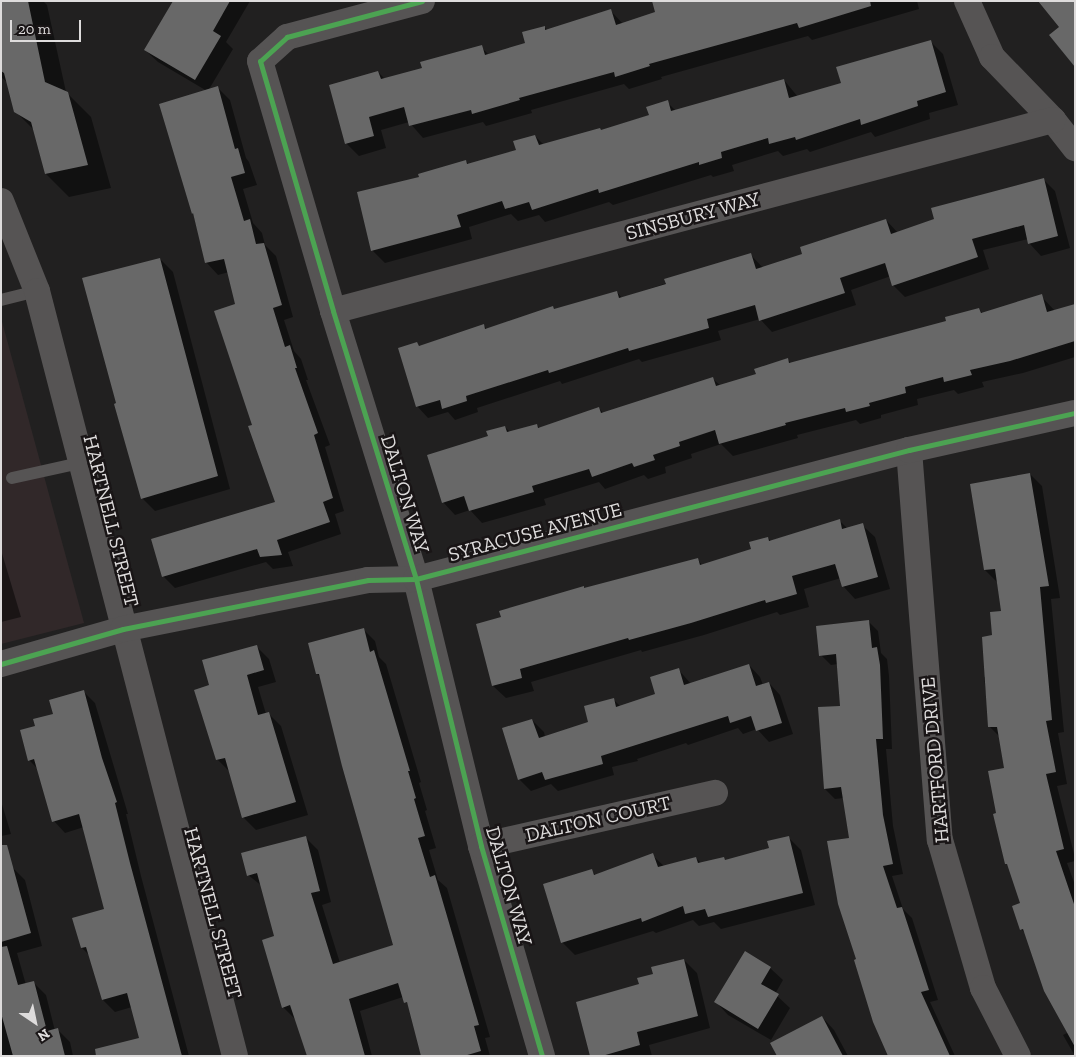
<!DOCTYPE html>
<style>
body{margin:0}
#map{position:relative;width:1076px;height:1057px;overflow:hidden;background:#212020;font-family:"Zilla Slab",serif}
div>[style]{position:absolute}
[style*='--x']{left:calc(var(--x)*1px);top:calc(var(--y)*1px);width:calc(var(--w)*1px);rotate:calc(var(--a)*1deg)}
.built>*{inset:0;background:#312829}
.shadow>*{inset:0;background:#0007}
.building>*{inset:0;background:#686868}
.lane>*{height:12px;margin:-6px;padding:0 6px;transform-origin:6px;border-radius:6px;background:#565454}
.street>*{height:26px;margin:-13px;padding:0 13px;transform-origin:13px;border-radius:13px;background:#565454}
.cycleway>*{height:5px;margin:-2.5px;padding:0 2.5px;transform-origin:2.5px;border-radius:2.5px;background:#4ca352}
span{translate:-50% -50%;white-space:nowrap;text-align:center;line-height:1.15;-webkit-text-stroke:5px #191516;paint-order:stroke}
.street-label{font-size:20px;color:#dedcdc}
.frame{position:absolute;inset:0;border:2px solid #dedcdc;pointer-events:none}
.north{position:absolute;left:10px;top:997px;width:50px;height:50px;-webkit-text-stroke:4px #191516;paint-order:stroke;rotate:146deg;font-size:14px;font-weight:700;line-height:20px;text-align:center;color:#dedcdc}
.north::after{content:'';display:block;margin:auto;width:18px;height:22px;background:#dedcdc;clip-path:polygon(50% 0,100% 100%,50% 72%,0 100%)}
.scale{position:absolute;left:10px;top:20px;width:71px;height:22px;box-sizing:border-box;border:2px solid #dedcdc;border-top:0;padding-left:6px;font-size:15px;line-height:18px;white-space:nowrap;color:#dedcdc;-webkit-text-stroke:4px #191516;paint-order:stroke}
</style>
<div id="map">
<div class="built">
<div style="clip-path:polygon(1px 318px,84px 623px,1px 644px)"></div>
</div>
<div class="shadow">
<div style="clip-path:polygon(1px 1px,43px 1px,47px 5px,66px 92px,91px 117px,111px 188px,69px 197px,46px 174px,35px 131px,15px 111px,8px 83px,1px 77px)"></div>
<div style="clip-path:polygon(174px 1px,250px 1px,226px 42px,233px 49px,208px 91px,218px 88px,230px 100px,246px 158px,249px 162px,257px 185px,243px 189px,253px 223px,262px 233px,265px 245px,276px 256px,293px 317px,284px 320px,294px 351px,301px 359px,308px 380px,306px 380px,330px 445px,325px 447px,344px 511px,335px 514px,341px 534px,288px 552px,293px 566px,273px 569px,266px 562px,175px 588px,163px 576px,277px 503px,229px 272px,218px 275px,206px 262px,193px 213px,207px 91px,158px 62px,145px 50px)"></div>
<div style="clip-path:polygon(666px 1px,917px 1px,919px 9px,812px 40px,808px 36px,661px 77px,662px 79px,629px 89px,624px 84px,531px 110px,532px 113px,486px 126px,483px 122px,423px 138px,409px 122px,381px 130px,386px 148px,359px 156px,346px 143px,378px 72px,385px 79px,423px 69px,481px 47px,489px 55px,526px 44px,544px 27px,548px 30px,610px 10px,623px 24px,656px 13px)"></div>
<div style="clip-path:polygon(930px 41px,943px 54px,958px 105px,929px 113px,930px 119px,875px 137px,871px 132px,810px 152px,807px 149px,783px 156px,778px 151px,732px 165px,734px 171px,713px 177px,711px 175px,613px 205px,609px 202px,545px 222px,539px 215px,518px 221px,511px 214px,469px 227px,472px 239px,385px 263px,372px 250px,421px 178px,466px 161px,469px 165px,518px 150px,535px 136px,544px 145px,602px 131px,650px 115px,667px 102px,676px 111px,784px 80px,798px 97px,842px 84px)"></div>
<div style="clip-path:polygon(1043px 179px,1055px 191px,1070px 248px,1041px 256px,1030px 244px,1028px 239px,983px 250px,989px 269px,905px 297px,893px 285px,891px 276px,851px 290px,856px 305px,772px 332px,760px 319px,718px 331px,721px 340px,642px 362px,639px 359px,562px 384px,560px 381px,477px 408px,478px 412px,455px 420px,448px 412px,428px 418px,417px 406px,417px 343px,420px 347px,484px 326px,487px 329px,553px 307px,555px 310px,617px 292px,622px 298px,751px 255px,763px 268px,804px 255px,886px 220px,898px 233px)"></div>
<div style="clip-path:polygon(160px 259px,173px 272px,230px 489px,155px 511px,142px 498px,118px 404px)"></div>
<div style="clip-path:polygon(1041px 296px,1055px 311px,1075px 305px,1075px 357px,1023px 373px,982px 382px,984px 387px,958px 394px,954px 390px,917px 399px,918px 405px,881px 415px,881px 418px,860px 424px,856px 420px,797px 435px,798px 438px,733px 456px,721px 444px,691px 454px,692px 458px,665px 467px,666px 473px,648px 479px,644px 475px,605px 489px,599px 482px,544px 499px,546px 505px,482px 523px,470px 510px,455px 515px,443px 502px,489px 437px,505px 427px,511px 433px,536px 425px,540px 428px,599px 408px,604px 414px,713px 379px,721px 386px,758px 375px,787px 359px,792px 364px,948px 322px,979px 309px,983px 314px)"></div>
<div style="clip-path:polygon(1030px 474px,1042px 486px,1060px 598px,1051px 599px,1064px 732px,1058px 733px,1067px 784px,1057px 786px,1075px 858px,1075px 861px,1067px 863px,1075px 885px,1075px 1056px,1063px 1035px,1069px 1032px,1026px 934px,1021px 929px,1021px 904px,1009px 867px,1006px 863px,997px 814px,1005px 769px,1000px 737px,990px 727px,984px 677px,988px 676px,994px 636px,1002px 612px,997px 582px,985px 570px)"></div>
<div style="clip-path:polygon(839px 520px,848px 529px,862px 525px,875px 537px,890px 589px,855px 599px,843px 586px,841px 578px,804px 589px,809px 607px,780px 615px,777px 612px,704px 635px,642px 652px,641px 650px,531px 682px,534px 691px,506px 698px,493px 686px,662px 571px,698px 560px,703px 566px,753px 550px,768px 538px,771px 541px)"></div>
<div style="clip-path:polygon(1px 550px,21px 617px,1px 622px)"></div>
<div style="clip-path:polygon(868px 621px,878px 631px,881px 653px,887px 659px,889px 676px,892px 749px,886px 749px,893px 826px,903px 874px,892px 876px,903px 909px,912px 918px,938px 1000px,930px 1002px,955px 1056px,899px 1056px,858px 960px,851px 839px,844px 798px,835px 799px,825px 789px,819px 708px,841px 708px,838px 664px,831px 665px,821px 655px)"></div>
<div style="clip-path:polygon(363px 629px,375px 641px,379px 657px,386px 664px,421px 782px,419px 783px,427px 810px,425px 811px,436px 848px,429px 850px,438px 880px,447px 888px,490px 1037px,485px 1038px,490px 1056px,423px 1056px,410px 1007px,403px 997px,360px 1011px,372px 1056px,308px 1056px,295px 1019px,283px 1007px,275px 937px,262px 886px,248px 875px,306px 838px,318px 850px,331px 902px,322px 905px,340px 963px,394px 945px,322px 678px,317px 674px)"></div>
<div style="clip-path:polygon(256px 646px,269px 659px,276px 682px,258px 687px,266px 714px,268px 713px,281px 726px,308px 815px,256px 830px,244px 818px,230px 772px,217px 759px,211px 686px)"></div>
<div style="clip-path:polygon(749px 665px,760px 677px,763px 685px,769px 683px,780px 695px,793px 734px,769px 742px,757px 729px,743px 734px,738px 728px,688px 745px,686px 743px,637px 759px,638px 761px,612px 767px,614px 775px,558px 791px,551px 784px,531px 791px,519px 779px,532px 720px,544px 732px,545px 737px,589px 723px,614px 700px,621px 707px,657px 695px,678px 669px,691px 684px)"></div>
<div style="clip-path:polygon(84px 692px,95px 703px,128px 814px,126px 814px,141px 876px,189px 1056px,111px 1056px,141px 1039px,132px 1007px,115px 1012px,103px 1000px,90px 956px,82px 948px,106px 910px,84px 827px,65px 833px,54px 821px,38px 769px,29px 760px,37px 727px)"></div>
<div style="clip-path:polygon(1px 801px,11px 834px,1px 836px)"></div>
<div style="clip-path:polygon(788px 837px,801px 850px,815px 905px,721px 929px,714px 922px,699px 926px,693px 920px,656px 933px,653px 931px,575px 955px,562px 942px,591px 871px,596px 875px,652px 855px,664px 866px,696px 858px,702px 864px,723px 858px,726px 861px,770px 849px)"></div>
<div style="clip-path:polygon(13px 868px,25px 880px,42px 946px,17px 953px,26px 985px,34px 983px,46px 995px,55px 1031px,58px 1030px,70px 1042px,73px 1056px,1px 1056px,1px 871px)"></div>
<div style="clip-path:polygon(684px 960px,697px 973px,710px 1028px,649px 1045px,652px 1056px,592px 1056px,640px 985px)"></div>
<div style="clip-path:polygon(770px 968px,783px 980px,775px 994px,790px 1008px,771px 1040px,728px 1015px,716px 1002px)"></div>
<div style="clip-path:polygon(822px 1017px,834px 1030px,848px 1056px,778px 1056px)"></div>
</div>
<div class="building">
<div style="clip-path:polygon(1px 1px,28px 1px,45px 82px,68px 92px,88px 165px,45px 174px,31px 122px,14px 112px,4px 73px,1px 71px)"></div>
<div style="clip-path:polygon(173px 1px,230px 1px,213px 31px,221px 36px,195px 80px,144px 50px)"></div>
<div style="clip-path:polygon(652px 1px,870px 1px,871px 6px,799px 28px,797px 23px,747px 37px,649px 64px,650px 66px,615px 77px,614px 72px,519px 98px,520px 100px,472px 114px,471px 110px,409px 126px,404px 107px,369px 117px,374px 136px,345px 144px,329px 85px,378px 71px,381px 79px,422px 68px,420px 62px,482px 45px,485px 55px,525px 43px,522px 32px,545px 26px,545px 30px,611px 9px,616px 25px,655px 12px)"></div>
<div style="clip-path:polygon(1038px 1px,1075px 1px,1075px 67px,1049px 35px,1059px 27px)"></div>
<div style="clip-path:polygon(931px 40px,946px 92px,917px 101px,918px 106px,861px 125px,860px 119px,796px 140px,795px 137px,769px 144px,768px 138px,721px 152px,722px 158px,699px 165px,699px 162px,599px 193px,598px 189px,532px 210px,529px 202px,505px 209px,502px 201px,457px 215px,461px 227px,371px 251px,357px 192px,419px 177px,418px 174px,466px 160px,467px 164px,516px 150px,513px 141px,535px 135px,539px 145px,600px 128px,601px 130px,649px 115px,646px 107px,668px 100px,671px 111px,784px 79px,789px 98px,841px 83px,836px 67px)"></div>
<div style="clip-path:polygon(218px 86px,235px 149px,238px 148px,245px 173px,231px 177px,244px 221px,250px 219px,256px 244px,264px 243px,282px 305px,273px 308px,285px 347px,290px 345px,297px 368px,295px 368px,318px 433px,314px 435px,333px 498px,323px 502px,330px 522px,277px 540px,282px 555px,260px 557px,257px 549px,162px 577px,151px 539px,275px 502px,248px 426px,252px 425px,214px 311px,235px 304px,224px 259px,205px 263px,193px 213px,192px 214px,159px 104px)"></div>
<div style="clip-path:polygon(1044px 178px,1058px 236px,1028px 244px,1024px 225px,972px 239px,978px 257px,892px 286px,885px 263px,840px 278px,845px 293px,759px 321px,755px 305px,707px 319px,709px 328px,629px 351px,628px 348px,549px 373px,548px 370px,466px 396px,467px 401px,442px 409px,440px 400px,416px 407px,398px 348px,417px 342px,419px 346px,484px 324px,485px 329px,553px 306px,554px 309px,617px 291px,619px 298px,666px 284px,664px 279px,751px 253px,756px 269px,802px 254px,800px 247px,886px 219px,891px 234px,934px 219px,931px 208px)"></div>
<div style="clip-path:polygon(160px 258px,218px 476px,141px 499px,114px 404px,116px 403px,82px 278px)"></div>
<div style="clip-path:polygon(1042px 294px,1047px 312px,1075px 304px,1075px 341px,1010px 361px,970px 370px,972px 375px,944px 382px,943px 377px,905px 387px,906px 393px,869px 403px,870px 406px,846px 412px,845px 408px,785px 423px,786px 425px,719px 444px,715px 430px,679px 442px,680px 446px,653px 455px,655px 460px,634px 467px,632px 463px,592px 477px,589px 469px,532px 486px,534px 492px,469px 511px,464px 496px,442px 503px,427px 455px,488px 436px,486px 431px,505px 426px,507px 432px,537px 424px,538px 428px,599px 407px,601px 413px,713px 377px,716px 386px,756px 374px,754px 369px,788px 358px,789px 363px,946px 321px,945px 317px,979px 308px,981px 313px)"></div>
<div style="clip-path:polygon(1030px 473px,1049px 586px,1040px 587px,1052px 720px,1046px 721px,1056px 772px,1046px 774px,1064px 849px,1056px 851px,1075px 907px,1075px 1047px,1044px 991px,1023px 929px,1020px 930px,1012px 906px,1020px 903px,1007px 864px,1005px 864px,993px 814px,996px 813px,988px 771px,1004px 768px,997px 727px,988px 727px,982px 637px,992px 635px,990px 612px,1001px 611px,995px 569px,984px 570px,970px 484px)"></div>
<div style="clip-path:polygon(840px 519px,842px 529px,863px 523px,878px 577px,842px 587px,835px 564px,792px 576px,797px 594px,766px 603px,765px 600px,691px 623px,629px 640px,628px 638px,520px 669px,522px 678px,492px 686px,476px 624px,501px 617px,499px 611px,584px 586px,584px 588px,698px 558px,700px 565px,751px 549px,749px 542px,768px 537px,769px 541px)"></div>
<div style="clip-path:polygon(869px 620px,872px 648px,877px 647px,880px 665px,883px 739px,876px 739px,883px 815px,893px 864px,883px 866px,897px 908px,902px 907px,929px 990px,921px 992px,950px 1056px,888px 1056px,873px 1022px,854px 960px,856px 959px,838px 904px,827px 841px,849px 838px,841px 787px,824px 789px,818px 707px,840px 706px,836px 654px,819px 656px,816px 626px)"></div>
<div style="clip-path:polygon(364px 628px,370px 652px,374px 650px,410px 771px,408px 771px,416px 798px,414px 799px,425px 836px,418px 838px,430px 877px,435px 875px,479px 1025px,474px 1026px,481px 1051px,464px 1056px,421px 1056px,407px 1002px,404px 1003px,398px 983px,349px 999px,365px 1056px,307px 1056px,290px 1005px,282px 1008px,262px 940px,274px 936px,257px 873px,247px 876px,241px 853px,306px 836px,320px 891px,311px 893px,333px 964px,393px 945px,342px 766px,319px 674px,316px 674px,308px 643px)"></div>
<div style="clip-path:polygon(257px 645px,264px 670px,247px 675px,258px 715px,269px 712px,296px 802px,242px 818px,225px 758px,216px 760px,194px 690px,209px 685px,202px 660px)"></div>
<div style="clip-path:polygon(749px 664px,756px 686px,769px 682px,782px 723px,756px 731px,751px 716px,730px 723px,728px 716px,601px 756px,603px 764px,545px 780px,542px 772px,518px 780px,502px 728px,532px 719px,539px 738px,588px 722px,584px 706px,614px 698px,616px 707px,655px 694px,650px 677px,679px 668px,684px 685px)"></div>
<div style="clip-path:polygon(84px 690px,102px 758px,117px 802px,115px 803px,130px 863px,182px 1056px,96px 1056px,95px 1049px,139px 1038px,127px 993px,102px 1000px,86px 947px,81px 948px,72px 918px,104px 909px,79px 814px,52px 822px,34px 759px,28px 761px,20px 730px,35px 726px,33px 719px,53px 714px,49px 700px)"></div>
<div style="clip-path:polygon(789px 836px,803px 893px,708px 917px,705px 909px,685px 914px,683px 906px,642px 922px,641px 918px,561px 943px,543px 884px,592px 869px,594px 875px,653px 853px,658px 867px,696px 857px,698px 863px,724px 857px,725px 860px,769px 848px,767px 841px)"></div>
<div style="clip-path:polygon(1px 845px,7px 845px,31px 933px,1px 942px)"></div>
<div style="clip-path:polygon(7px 946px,18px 985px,34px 981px,47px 1031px,58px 1028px,65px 1056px,13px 1056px,1px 1013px,1px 947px)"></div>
<div style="clip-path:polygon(745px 951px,771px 967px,761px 984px,779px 994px,758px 1029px,714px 1002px)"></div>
<div style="clip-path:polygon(684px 959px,698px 1016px,637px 1032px,640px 1045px,602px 1056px,590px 1056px,576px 1002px,639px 984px,637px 978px,653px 974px,651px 967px)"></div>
<div style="clip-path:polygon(822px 1016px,843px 1056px,777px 1056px,770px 1043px)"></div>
</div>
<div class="lane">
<div style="--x:1;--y:300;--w:37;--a:-14"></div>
<div style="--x:12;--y:478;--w:70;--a:-12.4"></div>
</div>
<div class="street">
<div style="--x:422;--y:1;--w:140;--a:165.1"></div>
<div style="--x:287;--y:37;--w:36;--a:138"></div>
<div style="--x:260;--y:61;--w:260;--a:73.7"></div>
<div style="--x:333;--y:311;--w:281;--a:72.8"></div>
<div style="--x:416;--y:579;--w:275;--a:76.3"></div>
<div style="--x:481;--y:846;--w:219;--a:73.8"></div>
<div style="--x:967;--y:1;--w:61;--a:65.9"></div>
<div style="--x:992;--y:57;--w:88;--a:45.9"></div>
<div style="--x:1053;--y:120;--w:36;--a:52"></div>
<div style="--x:1;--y:201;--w:97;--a:68.2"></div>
<div style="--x:37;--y:291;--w:790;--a:75.49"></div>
<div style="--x:333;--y:311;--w:745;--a:-14.86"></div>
<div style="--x:909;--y:450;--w:391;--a:85.5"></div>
<div style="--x:940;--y:840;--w:154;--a:73.8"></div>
<div style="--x:983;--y:988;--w:76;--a:62.8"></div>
<div style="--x:1;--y:664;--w:127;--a:-16"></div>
<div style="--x:123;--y:629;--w:250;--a:-11.3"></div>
<div style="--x:368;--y:580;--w:48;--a:-1.2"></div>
<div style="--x:416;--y:579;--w:510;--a:-14.66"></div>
<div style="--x:909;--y:450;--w:170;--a:-12.6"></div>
<div style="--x:481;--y:846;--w:240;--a:-12.8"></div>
</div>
<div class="cycleway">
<div style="--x:422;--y:1;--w:140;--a:165.1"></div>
<div style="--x:287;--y:37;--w:36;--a:138"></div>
<div style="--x:260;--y:61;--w:260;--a:73.7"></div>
<div style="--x:333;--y:311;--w:281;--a:72.8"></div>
<div style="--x:416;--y:579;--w:275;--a:76.3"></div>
<div style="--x:481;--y:846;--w:219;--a:73.8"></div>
<div style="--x:1;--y:664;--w:127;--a:-16"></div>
<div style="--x:123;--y:629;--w:250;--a:-11.3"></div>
<div style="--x:368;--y:580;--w:48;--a:-1.2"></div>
<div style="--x:416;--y:579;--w:510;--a:-14.66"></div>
<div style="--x:909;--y:450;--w:170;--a:-12.6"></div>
</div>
<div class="street-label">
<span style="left:693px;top:216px;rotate:-15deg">SINSBURY WAY</span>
<span style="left:405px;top:494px;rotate:73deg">DALTON WAY</span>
<span style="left:111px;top:521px;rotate:76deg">HARTNELL STREET</span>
<span style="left:535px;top:532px;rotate:-15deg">SYRACUSE AVENUE</span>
<span style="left:935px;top:760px;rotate:-95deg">HARTFORD DRIVE</span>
<span style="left:598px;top:819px;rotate:-13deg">DALTON COURT</span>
<span style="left:509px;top:886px;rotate:74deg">DALTON WAY</span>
<span style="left:213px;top:913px;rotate:75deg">HARTNELL STREET</span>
</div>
<div class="frame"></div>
<div class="north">N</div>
<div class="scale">20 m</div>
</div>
